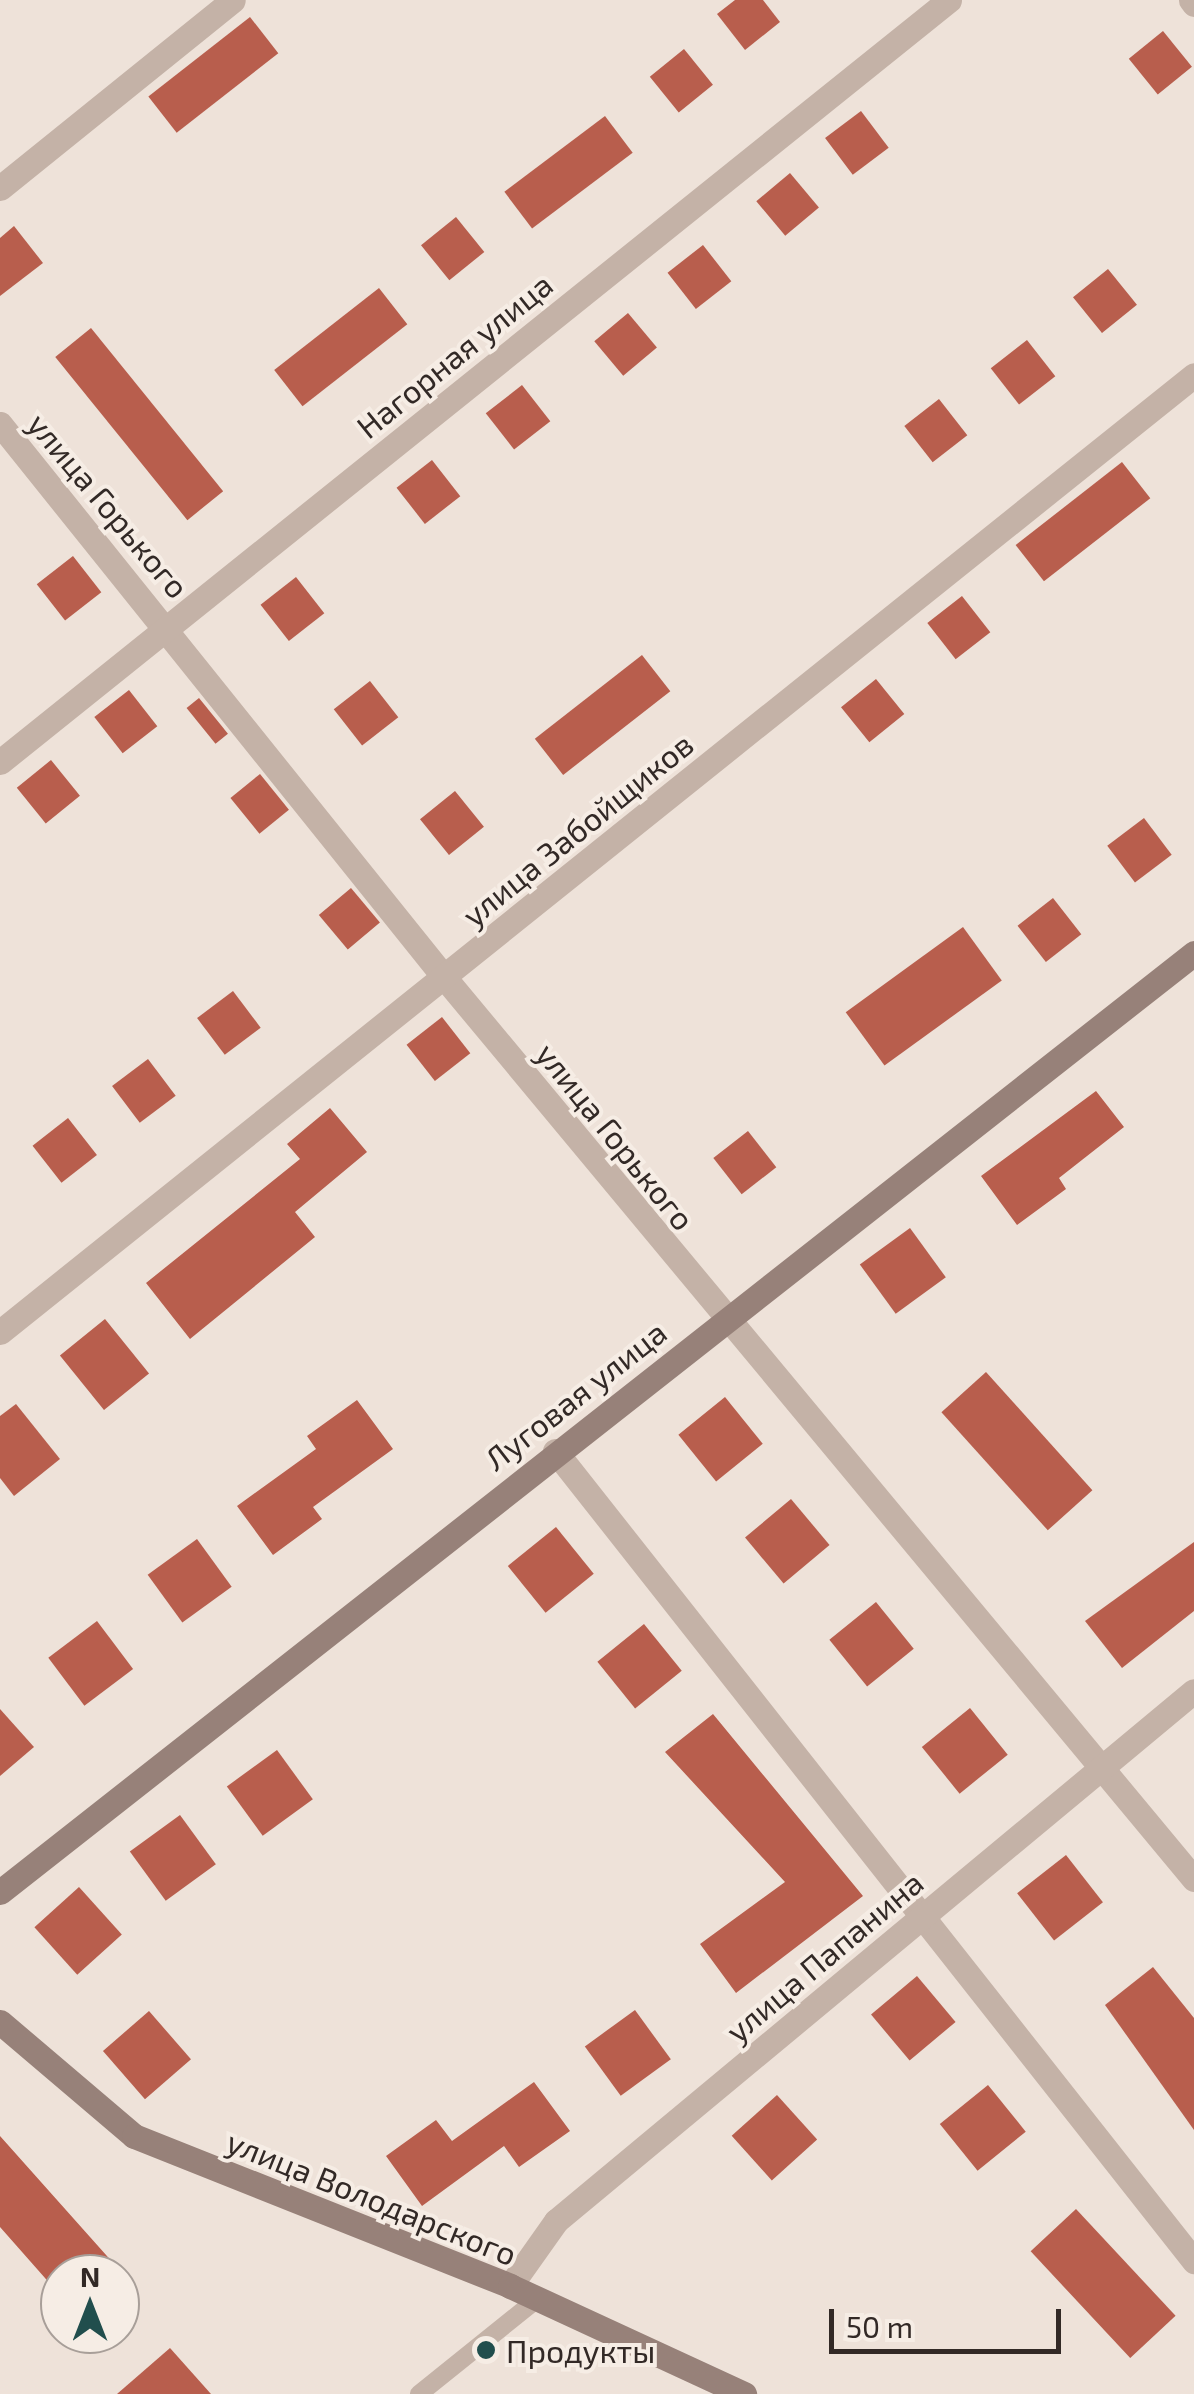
<!DOCTYPE html>
<meta charset="utf-8">
<style>
body{margin:0}
#map{position:relative;width:1194px;height:2394px;overflow:hidden;background:#eee2d9;font-family:"Exo 2",sans-serif}
div>[style]{position:absolute}
[style*='--x']{left:calc(var(--x)*1px);top:calc(var(--y)*1px);width:calc(var(--w)*1px);rotate:calc(var(--a)*1deg)}
.building>*{inset:0;background:#b85e4d;transform-origin:0 0}
.lane>*{height:18px;margin:-9px;padding:0 9px;transform-origin:9px;border-radius:9px;background:#c4b2a7}
.street>*{height:25px;margin:-12.5px;padding:0 12.5px;transform-origin:12.5px;border-radius:12.5px;background:#c4b2a7}
.secondary>*{height:25px;margin:-12.5px;padding:0 12.5px;transform-origin:12.5px;border-radius:12.5px;background:#978179}
.dots>*{width:28px;height:28px;translate:-50% -50%;box-sizing:border-box;border:5px solid #f6ede5;border-radius:50%}
span{translate:-50% -50%;white-space:nowrap;text-align:center;line-height:1.15;-webkit-text-stroke:8px #f6ede5;paint-order:stroke}
.street-label{font-size:32px;color:#322926}
.poi-label{font-size:32px;color:#322926}
.left{translate:0 -50%;text-align:left}
.north{position:absolute;left:40px;top:2254px;width:100px;height:100px;box-sizing:border-box;background:#f6ede5;border:2px solid #a89f99;border-radius:50%;rotate:0deg;font-size:28px;font-weight:700;line-height:40px;text-align:center;color:#322926}
.north::after{content:'';display:block;margin:auto;width:35px;height:45px;background:#214e4d;clip-path:polygon(50% 0,100% 100%,50% 72%,0 100%)}
.scale{position:absolute;left:829px;top:2309px;width:232px;height:45px;box-sizing:border-box;border:5px solid #322926;border-top:0;padding-left:12px;font-size:30px;line-height:35px;white-space:nowrap;color:#322926;-webkit-text-stroke:8px #f6ede5;paint-order:stroke}
</style>
<div id="map">
<div class="building">
<div style="clip-path:polygon(735px 0,763px 0,780px 22px,745px 50px,717px 14px)"></div>
<div style="left:250px;top:17px;width:46px;height:129px;rotate:52deg"></div>
<div style="left:1163px;top:31px;width:46px;height:44px;rotate:51deg"></div>
<div style="left:684px;top:49px;width:46px;height:44px;rotate:51deg"></div>
<div style="left:861px;top:111px;width:46px;height:45px;rotate:53deg"></div>
<div style="left:605px;top:116px;width:46px;height:126px;rotate:53deg"></div>
<div style="left:790px;top:173px;width:45px;height:44px;rotate:50deg"></div>
<div style="left:456px;top:217px;width:45px;height:45px;rotate:51deg"></div>
<div style="clip-path:polygon(14px 226px,43px 263px,0 296px,0 238px)"></div>
<div style="left:703px;top:245px;width:46px;height:45px;rotate:52deg"></div>
<div style="left:1108px;top:269px;width:46px;height:45px;rotate:51deg"></div>
<div style="left:379px;top:288px;width:46px;height:133px;rotate:52deg"></div>
<div style="left:628px;top:313px;width:45px;height:44px;rotate:50deg"></div>
<div style="left:91px;top:328px;width:210px;height:46px;rotate:51deg"></div>
<div style="left:1027px;top:340px;width:46px;height:46px;rotate:52deg"></div>
<div style="left:522px;top:385px;width:46px;height:46px;rotate:52deg"></div>
<div style="left:939px;top:399px;width:46px;height:44px;rotate:52deg"></div>
<div style="left:432px;top:460px;width:46px;height:45px;rotate:52deg"></div>
<div style="left:1122px;top:462px;width:46px;height:135px;rotate:52deg"></div>
<div style="left:73px;top:556px;width:46px;height:46px;rotate:52deg"></div>
<div style="left:296px;top:577px;width:46px;height:45px;rotate:52deg"></div>
<div style="left:962px;top:596px;width:46px;height:44px;rotate:52deg"></div>
<div style="left:642px;top:655px;width:46px;height:136px;rotate:52deg"></div>
<div style="left:876px;top:679px;width:45px;height:45px;rotate:51deg"></div>
<div style="left:370px;top:681px;width:46px;height:46px;rotate:52deg"></div>
<div style="left:129px;top:690px;width:46px;height:44px;rotate:52deg"></div>
<div style="left:199px;top:698px;width:46px;height:16px;rotate:51deg"></div>
<div style="left:51px;top:760px;width:46px;height:44px;rotate:51deg"></div>
<div style="left:260px;top:774px;width:46px;height:38px;rotate:51deg"></div>
<div style="left:455px;top:791px;width:46px;height:45px;rotate:51deg"></div>
<div style="left:1144px;top:818px;width:46px;height:46px;rotate:53deg"></div>
<div style="left:351px;top:888px;width:45px;height:42px;rotate:50deg"></div>
<div style="left:1053px;top:898px;width:46px;height:45px;rotate:52deg"></div>
<div style="left:963px;top:927px;width:66px;height:145px;rotate:54deg"></div>
<div style="left:233px;top:991px;width:46px;height:45px;rotate:53deg"></div>
<div style="left:442px;top:1017px;width:46px;height:45px;rotate:52deg"></div>
<div style="left:148px;top:1059px;width:46px;height:45px;rotate:53deg"></div>
<div style="clip-path:polygon(1096px 1091px,1124px 1127px,1059px 1178px,1066px 1189px,1017px 1225px,981px 1176px)"></div>
<div style="clip-path:polygon(330px 1108px,367px 1152px,295px 1212px,315px 1237px,190px 1339px,146px 1283px,300px 1159px,287px 1144px)"></div>
<div style="left:68px;top:1118px;width:47px;height:45px;rotate:52deg"></div>
<div style="left:748px;top:1131px;width:46px;height:44px;rotate:52deg"></div>
<div style="left:910px;top:1228px;width:61px;height:62px;rotate:54deg"></div>
<div style="left:105px;top:1319px;width:70px;height:58px;rotate:51deg"></div>
<div style="left:986px;top:1372px;width:159px;height:60px;rotate:48deg"></div>
<div style="left:725px;top:1397px;width:60px;height:60px;rotate:51deg"></div>
<div style="clip-path:polygon(357px 1400px,393px 1449px,313px 1507px,322px 1519px,273px 1555px,237px 1506px,316px 1449px,307px 1436px)"></div>
<div style="clip-path:polygon(16px 1404px,60px 1459px,14px 1496px,0 1478px,0 1416px)"></div>
<div style="left:791px;top:1499px;width:60px;height:60px;rotate:50deg"></div>
<div style="left:556px;top:1527px;width:60px;height:62px;rotate:51deg"></div>
<div style="left:197px;top:1539px;width:59px;height:61px;rotate:54deg"></div>
<div style="clip-path:polygon(1194px 1542px,1194px 1611px,1122px 1668px,1085px 1621px)"></div>
<div style="left:876px;top:1602px;width:60px;height:60px;rotate:51deg"></div>
<div style="left:97px;top:1621px;width:60px;height:61px;rotate:53deg"></div>
<div style="left:644px;top:1624px;width:60px;height:60px;rotate:51deg"></div>
<div style="left:970px;top:1708px;width:60px;height:62px;rotate:51deg"></div>
<div style="clip-path:polygon(0 1709px,34px 1747px,0 1776px)"></div>
<div style="clip-path:polygon(713px 1714px,863px 1896px,736px 1993px,700px 1944px,785px 1882px,665px 1752px)"></div>
<div style="left:277px;top:1750px;width:61px;height:62px;rotate:54deg"></div>
<div style="left:180px;top:1815px;width:61px;height:62px;rotate:54deg"></div>
<div style="left:1066px;top:1855px;width:60px;height:62px;rotate:52deg"></div>
<div style="left:79px;top:1887px;width:64px;height:60px;rotate:48deg"></div>
<div style="clip-path:polygon(1153px 1967px,1194px 2018px,1194px 2130px,1105px 2005px)"></div>
<div style="left:917px;top:1976px;width:60px;height:60px;rotate:50deg"></div>
<div style="left:635px;top:2010px;width:61px;height:62px;rotate:54deg"></div>
<div style="left:149px;top:2011px;width:64px;height:61px;rotate:49deg"></div>
<div style="clip-path:polygon(534px 2082px,570px 2131px,519px 2167px,504px 2146px,422px 2206px,386px 2156px,436px 2120px,452px 2141px)"></div>
<div style="left:988px;top:2085px;width:60px;height:62px;rotate:51deg"></div>
<div style="left:777px;top:2095px;width:60px;height:61px;rotate:48deg"></div>
<div style="clip-path:polygon(0 2136px,90px 2237px,123px 2274px,60px 2274px,60px 2295px,0 2227px)"></div>
<div style="left:1076px;top:2209px;width:146px;height:62px;rotate:47deg"></div>
<div style="clip-path:polygon(170px 2348px,211px 2394px,117px 2394px)"></div>
</div>
<div class="lane">
<div style="--x:419;--y:2394;--w:151;--a:-38.8"></div>
</div>
<div class="street">
<div style="--x:1191;--y:0;--w:5;--a:53"></div>
<div style="--x:0;--y:188;--w:299;--a:-38.9"></div>
<div style="--x:0;--y:424;--w:709;--a:51.24"></div>
<div style="--x:444;--y:977;--w:1173;--a:50.26"></div>
<div style="--x:0;--y:762;--w:1217;--a:-38.76"></div>
<div style="--x:0;--y:1332;--w:1530;--a:-38.71"></div>
<div style="--x:555;--y:1451;--w:1032;--a:51.73"></div>
<div style="--x:510;--y:2286;--w:80;--a:-54.7"></div>
<div style="--x:556;--y:2221;--w:829;--a:-39.72"></div>
</div>
<div class="secondary">
<div style="--x:0;--y:1892;--w:1519;--a:-38.18"></div>
<div style="--x:0;--y:2022;--w:176;--a:40.4"></div>
<div style="--x:134;--y:2136;--w:405;--a:21.7"></div>
<div style="--x:510;--y:2286;--w:258;--a:24.8"></div>
</div>
<div class="dots">
<div style="left:486px;top:2350px;background:#214e4d"></div>
</div>
<div class="street-label">
<span style="left:454px;top:355px;rotate:-39deg">Нагорная улица</span>
<span style="left:109px;top:505px;rotate:50deg">улица Горького</span>
<span style="left:577px;top:829px;rotate:-39deg">улица Забойщиков</span>
<span style="left:616px;top:1136px;rotate:51deg">улица Горького</span>
<span style="left:575px;top:1395px;rotate:-38deg">Луговая улица</span>
<span style="left:824px;top:1956px;rotate:-40deg">улица Папанина</span>
<span style="left:372px;top:2197px;rotate:22deg">улица Володарского</span>
</div>
<div class="poi-label">
<span class="left" style="left:506px;top:2350px">Продукты</span>
</div>
<div class="north">N</div>
<div class="scale">50 m</div>
</div>
